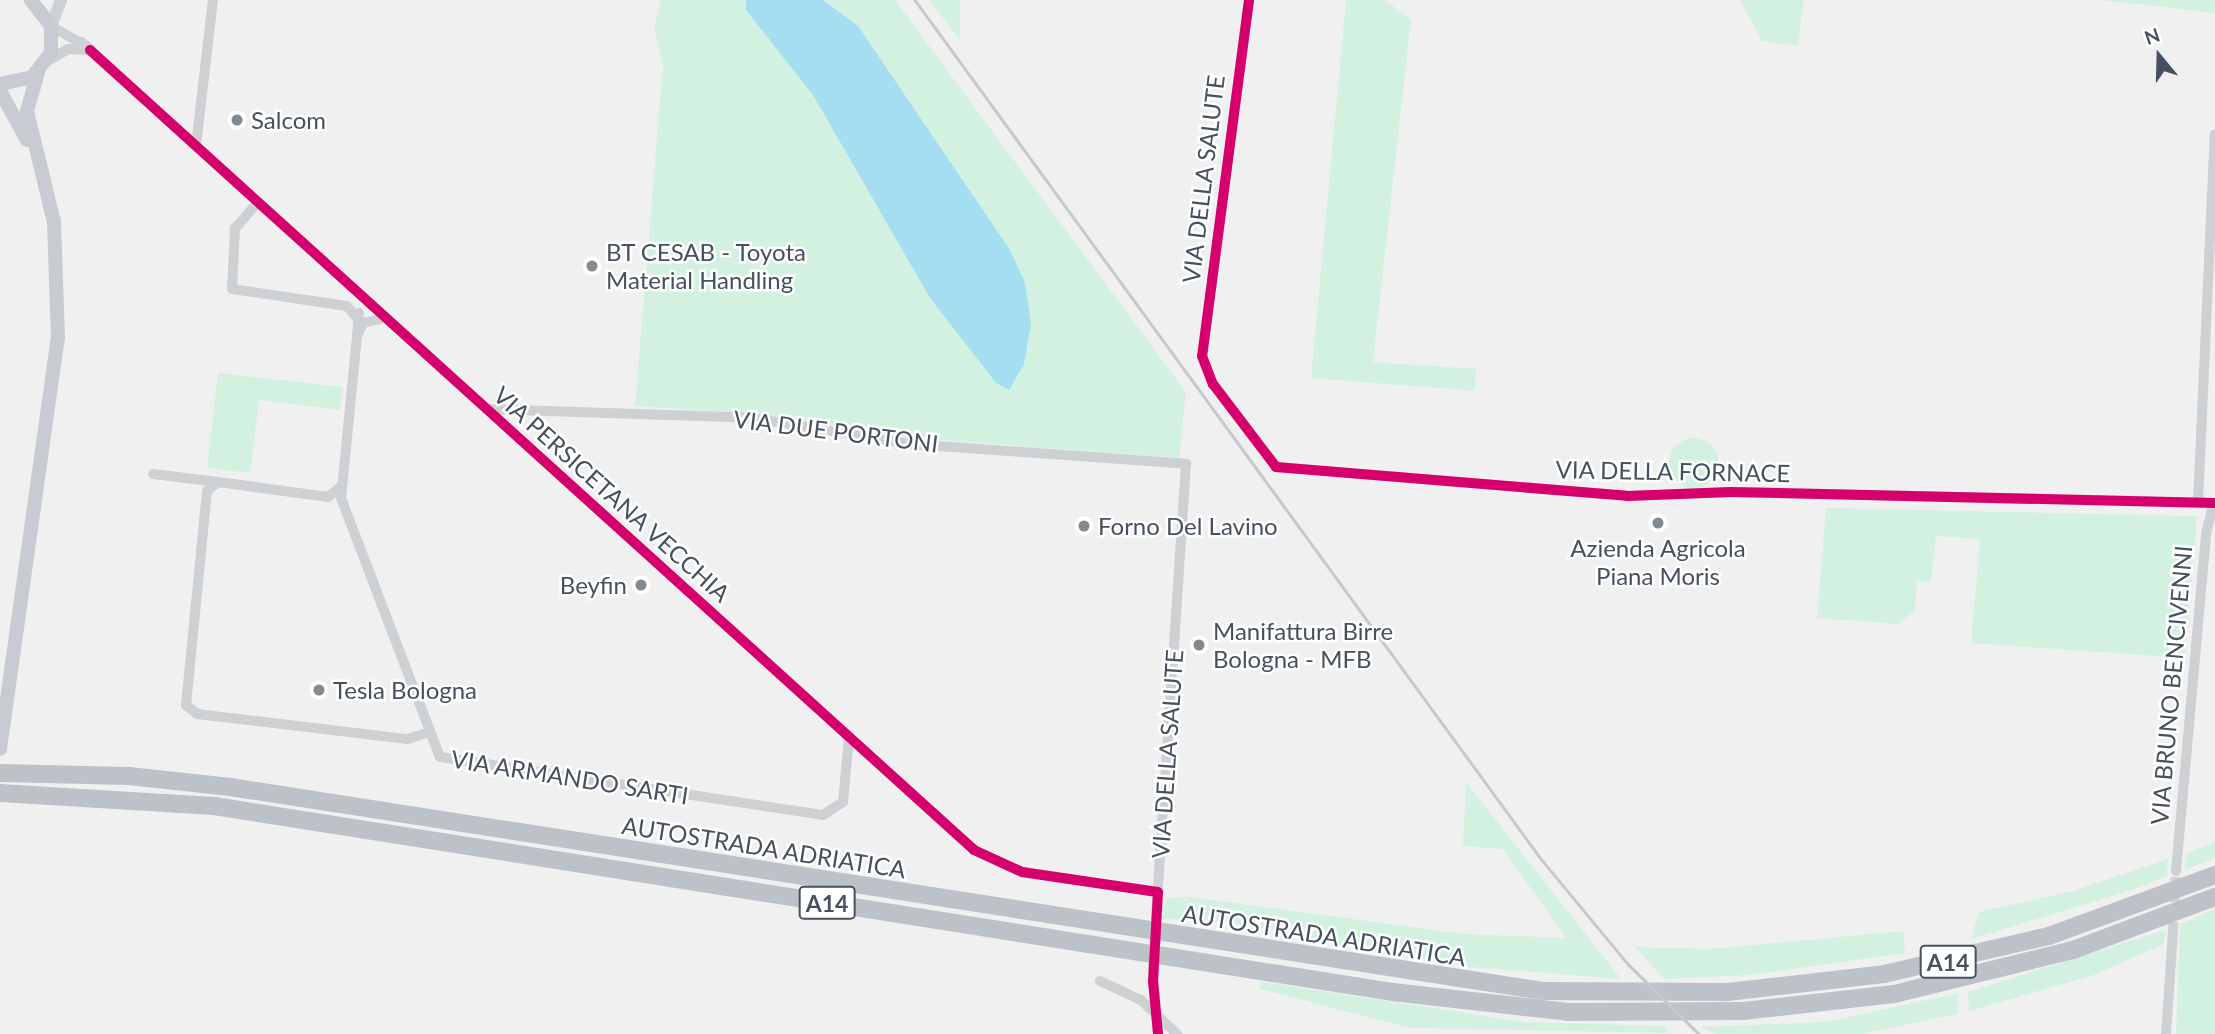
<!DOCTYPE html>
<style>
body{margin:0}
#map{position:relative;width:2215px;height:1034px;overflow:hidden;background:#f1f0f0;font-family:Lato,sans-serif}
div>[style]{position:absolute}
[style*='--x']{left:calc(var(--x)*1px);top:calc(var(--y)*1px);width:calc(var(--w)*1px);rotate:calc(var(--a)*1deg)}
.green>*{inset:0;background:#d3f1e0}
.round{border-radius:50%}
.water>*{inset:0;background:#a5def1}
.minor-tunnel>*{height:10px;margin-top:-5px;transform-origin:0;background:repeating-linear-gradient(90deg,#cfd0d3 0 10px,transparent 0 15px)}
.minor>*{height:10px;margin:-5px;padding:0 5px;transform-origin:5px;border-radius:5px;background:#ced1d4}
.tertiary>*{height:12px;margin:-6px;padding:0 6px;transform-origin:6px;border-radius:6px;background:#ced1d4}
.primary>*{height:14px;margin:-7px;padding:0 7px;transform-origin:7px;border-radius:7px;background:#c8cbd1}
.motorway>*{height:18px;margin:-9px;padding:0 9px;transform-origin:9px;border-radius:9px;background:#bdc2c8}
.rail>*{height:2.5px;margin:-1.25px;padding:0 1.25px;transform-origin:1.25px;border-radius:1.25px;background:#c6c9cb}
.cycleway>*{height:10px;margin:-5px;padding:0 5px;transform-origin:5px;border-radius:5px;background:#d6006c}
.dots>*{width:19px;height:19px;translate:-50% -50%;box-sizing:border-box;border:4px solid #fff;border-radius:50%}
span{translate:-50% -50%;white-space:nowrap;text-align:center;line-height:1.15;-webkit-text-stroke:5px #fff;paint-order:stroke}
.shield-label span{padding:2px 5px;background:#fff;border:2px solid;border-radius:5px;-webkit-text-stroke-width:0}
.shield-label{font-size:23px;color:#45515e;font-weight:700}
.poi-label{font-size:24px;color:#45515e}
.left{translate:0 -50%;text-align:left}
.right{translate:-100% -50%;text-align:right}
.street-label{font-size:24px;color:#45515e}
.north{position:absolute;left:2124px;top:21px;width:70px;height:70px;-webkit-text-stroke:5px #fff;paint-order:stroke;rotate:341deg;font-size:19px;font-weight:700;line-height:28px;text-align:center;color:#45515e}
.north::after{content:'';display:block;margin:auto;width:24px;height:32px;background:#45515e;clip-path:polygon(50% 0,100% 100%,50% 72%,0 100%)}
</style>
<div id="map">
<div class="green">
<div style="clip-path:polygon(661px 0,895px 0,1186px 392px,1179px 458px,914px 438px,754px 414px,635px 406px,663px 64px,654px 29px)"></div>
<div style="clip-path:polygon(929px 0,960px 0,960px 40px)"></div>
<div style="clip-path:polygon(1346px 0,1385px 0,1411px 20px,1373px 362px,1476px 369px,1475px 391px,1311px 378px)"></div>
<div style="clip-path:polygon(1740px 0,1804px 0,1798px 46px,1762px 41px)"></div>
<div style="clip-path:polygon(2099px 0,2215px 0,2215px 13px,2128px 3px)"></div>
<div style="clip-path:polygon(218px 373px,343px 387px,340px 410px,259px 400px,250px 473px,207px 468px)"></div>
<div class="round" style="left:1669px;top:438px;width:50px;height:50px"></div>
<div style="clip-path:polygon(1826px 508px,2197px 516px,2185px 658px,1971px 643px,1980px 539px,1936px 536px,1931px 582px,1917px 581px,1915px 611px,1898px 624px,1817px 618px)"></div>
<div style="clip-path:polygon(1466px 782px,1621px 979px,1470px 967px,1214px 920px,1162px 919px,1166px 898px,1190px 897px,1463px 934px,1566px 938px,1503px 849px,1463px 846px)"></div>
<div style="clip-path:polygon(2215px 842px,2215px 858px,2185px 870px,2187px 853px)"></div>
<div style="clip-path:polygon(2168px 859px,2167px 876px,2132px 890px,1971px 939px,1979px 912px,2073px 891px)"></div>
<div style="clip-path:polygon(2215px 909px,2215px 1034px,2176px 1034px,2180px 924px)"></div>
<div style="clip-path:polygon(2165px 930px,2164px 944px,2094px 975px,1969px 1011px,1968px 992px)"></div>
<div style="clip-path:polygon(1904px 931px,1905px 953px,1749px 975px,1664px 979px,1635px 947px,1710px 949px)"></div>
<div style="clip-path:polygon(1261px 982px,1525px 1022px,1664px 1026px,1669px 1033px,1410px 1028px,1260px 989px)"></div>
<div style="clip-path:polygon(1959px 993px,1957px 1014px,1862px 1034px,1716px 1034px,1700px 1027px,1825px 1022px)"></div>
</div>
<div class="water">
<div style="clip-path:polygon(823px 0,858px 26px,1010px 250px,1025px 283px,1031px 324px,1024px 364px,1009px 390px,996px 383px,930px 298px,813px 95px,746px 10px,746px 0)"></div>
</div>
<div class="minor-tunnel">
<div style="--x:2173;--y:932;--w:61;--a:-87.2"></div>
<div style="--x:1153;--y:970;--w:43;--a:-87.3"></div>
</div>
<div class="minor">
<div style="--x:1249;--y:0;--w:359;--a:97.5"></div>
<div style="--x:1202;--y:356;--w:30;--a:69"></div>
<div style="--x:1213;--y:384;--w:104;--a:52.8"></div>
<div style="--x:1276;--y:467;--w:352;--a:4.7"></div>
<div style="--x:1627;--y:496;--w:104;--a:-2.2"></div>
<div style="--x:1731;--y:492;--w:484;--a:1.3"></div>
<div style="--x:51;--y:26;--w:34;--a:30"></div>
<div style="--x:48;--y:61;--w:23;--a:-31"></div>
<div style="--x:68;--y:49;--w:22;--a:3"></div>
<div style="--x:90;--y:50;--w:1192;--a:42.14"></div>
<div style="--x:974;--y:850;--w:53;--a:24.6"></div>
<div style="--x:1022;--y:872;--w:137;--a:8.4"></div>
<div style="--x:196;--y:146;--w:147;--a:-83.4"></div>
<div style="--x:258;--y:202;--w:35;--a:131"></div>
<div style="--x:235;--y:228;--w:61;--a:92.8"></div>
<div style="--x:232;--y:289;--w:116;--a:8.4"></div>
<div style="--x:347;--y:306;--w:16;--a:50"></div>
<div style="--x:359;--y:313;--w:23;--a:95"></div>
<div style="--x:357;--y:336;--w:14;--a:-65"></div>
<div style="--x:363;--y:323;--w:17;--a:-13"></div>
<div style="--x:357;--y:336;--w:163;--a:95.6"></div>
<div style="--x:341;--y:498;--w:277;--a:69.1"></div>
<div style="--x:440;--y:757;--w:387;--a:8.6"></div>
<div style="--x:823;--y:815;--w:24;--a:-33"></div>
<div style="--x:843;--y:802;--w:65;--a:-84.7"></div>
<div style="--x:486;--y:409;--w:266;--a:1.9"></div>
<div style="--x:752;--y:418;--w:160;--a:9.3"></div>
<div style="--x:910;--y:444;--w:277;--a:4.1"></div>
<div style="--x:1186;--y:464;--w:456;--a:93.8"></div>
<div style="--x:153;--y:474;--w:65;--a:7"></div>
<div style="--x:340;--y:487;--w:16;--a:140"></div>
<div style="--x:328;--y:497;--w:111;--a:-172.2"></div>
<div style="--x:218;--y:482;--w:14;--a:141"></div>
<div style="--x:207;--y:491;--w:215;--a:95.6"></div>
<div style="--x:186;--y:705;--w:14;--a:39"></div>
<div style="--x:197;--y:714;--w:212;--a:6.8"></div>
<div style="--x:408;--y:739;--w:20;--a:-18"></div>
<div style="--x:2198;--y:503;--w:369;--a:-87.4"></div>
<div style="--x:2176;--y:871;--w:338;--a:-84.9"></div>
<div style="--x:2206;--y:534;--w:32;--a:-76"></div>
<div style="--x:1153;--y:970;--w:64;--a:85.5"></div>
<div style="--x:1100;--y:981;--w:45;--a:24.9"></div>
<div style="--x:1141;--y:1000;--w:50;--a:43.4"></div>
<div style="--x:2166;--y:1034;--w:102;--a:-86.1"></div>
</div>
<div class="tertiary">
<div style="--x:51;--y:26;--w:28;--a:-69"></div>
<div style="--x:81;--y:43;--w:11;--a:38"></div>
</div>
<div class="primary">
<div style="--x:0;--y:84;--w:33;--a:-12"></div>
<div style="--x:32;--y:77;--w:31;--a:-52"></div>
<div style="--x:51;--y:53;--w:27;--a:-90"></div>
<div style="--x:51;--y:26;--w:33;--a:-128"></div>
<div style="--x:0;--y:91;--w:56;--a:61.1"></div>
<div style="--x:0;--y:749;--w:415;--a:-82"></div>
<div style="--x:58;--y:338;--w:116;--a:-92"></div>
<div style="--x:54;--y:222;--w:114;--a:-103.7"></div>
<div style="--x:27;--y:111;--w:40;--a:-74"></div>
</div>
<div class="motorway">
<div style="--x:0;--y:773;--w:129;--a:1.3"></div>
<div style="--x:129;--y:776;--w:102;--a:6.2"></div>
<div style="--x:230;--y:787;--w:1329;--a:8.83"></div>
<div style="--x:1543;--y:991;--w:184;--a:0.3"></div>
<div style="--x:1727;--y:992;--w:158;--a:-6.5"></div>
<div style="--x:1884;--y:974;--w:169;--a:-13"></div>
<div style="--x:2049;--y:936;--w:177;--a:-20.2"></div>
<div style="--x:0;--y:793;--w:214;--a:3.5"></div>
<div style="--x:214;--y:806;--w:1194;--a:8.97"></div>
<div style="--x:1393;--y:992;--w:176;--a:6.5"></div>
<div style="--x:1568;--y:1012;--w:175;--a:-0.3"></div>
<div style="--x:1743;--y:1011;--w:152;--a:-6.4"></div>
<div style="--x:1894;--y:994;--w:184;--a:-13.8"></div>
<div style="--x:2073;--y:950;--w:152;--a:-20.5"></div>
</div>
<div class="rail">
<div style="--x:915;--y:0;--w:1064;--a:53.91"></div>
<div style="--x:1542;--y:860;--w:136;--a:50.4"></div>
<div style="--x:1629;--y:965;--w:98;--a:44.6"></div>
</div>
<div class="cycleway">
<div style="--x:1249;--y:0;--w:359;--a:97.5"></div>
<div style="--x:1202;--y:356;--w:30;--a:69"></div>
<div style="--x:1213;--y:384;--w:104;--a:52.8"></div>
<div style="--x:1276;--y:467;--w:352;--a:4.7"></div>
<div style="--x:1627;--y:496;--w:104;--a:-2.2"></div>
<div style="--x:1731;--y:492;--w:484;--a:1.3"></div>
<div style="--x:90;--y:50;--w:1192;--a:42.14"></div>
<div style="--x:974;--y:850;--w:53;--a:24.6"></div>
<div style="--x:1022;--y:872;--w:137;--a:8.4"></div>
<div style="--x:1158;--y:892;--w:89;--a:93.2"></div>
<div style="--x:1153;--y:981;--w:53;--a:84.6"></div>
</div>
<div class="dots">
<div style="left:237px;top:120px;background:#818991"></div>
<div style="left:592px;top:266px;background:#818991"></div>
<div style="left:1658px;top:523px;background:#818991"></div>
<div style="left:1084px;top:526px;background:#818991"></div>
<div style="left:641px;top:585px;background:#818991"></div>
<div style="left:1199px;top:645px;background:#818991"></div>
<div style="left:319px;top:690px;background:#818991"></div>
</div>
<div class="shield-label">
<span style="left:827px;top:903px">A14</span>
<span style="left:1948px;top:962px">A14</span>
</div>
<div class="poi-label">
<span class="left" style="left:251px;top:120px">Salcom</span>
<span class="left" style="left:606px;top:266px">BT CESAB - Toyota<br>Material Handling</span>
<span class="left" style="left:1098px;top:526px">Forno Del Lavino</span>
<span style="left:1658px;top:562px">Azienda Agricola<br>Piana Moris</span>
<span class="right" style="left:627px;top:585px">Beyfin</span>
<span class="left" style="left:1213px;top:645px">Manifattura Birre<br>Bologna - MFB</span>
<span class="left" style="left:333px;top:690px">Tesla Bologna</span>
</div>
<div class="street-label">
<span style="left:1203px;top:179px;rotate:-83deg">VIA DELLA SALUTE</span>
<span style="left:836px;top:431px;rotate:7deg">VIA DUE PORTONI</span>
<span style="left:1673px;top:471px;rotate:1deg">VIA DELLA FORNACE</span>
<span style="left:612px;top:494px;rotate:42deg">VIA PERSICETANA VECCHIA</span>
<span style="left:2171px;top:685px;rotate:-85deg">VIA BRUNO BENCIVENNI</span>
<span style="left:1167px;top:754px;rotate:-86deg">VIA DELLA SALUTE</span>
<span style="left:570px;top:777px;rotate:9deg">VIA ARMANDO SARTI</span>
<span style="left:764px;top:847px;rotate:9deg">AUTOSTRADA ADRIATICA</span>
<span style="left:1324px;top:935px;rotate:9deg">AUTOSTRADA ADRIATICA</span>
</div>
<div class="north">N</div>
</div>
